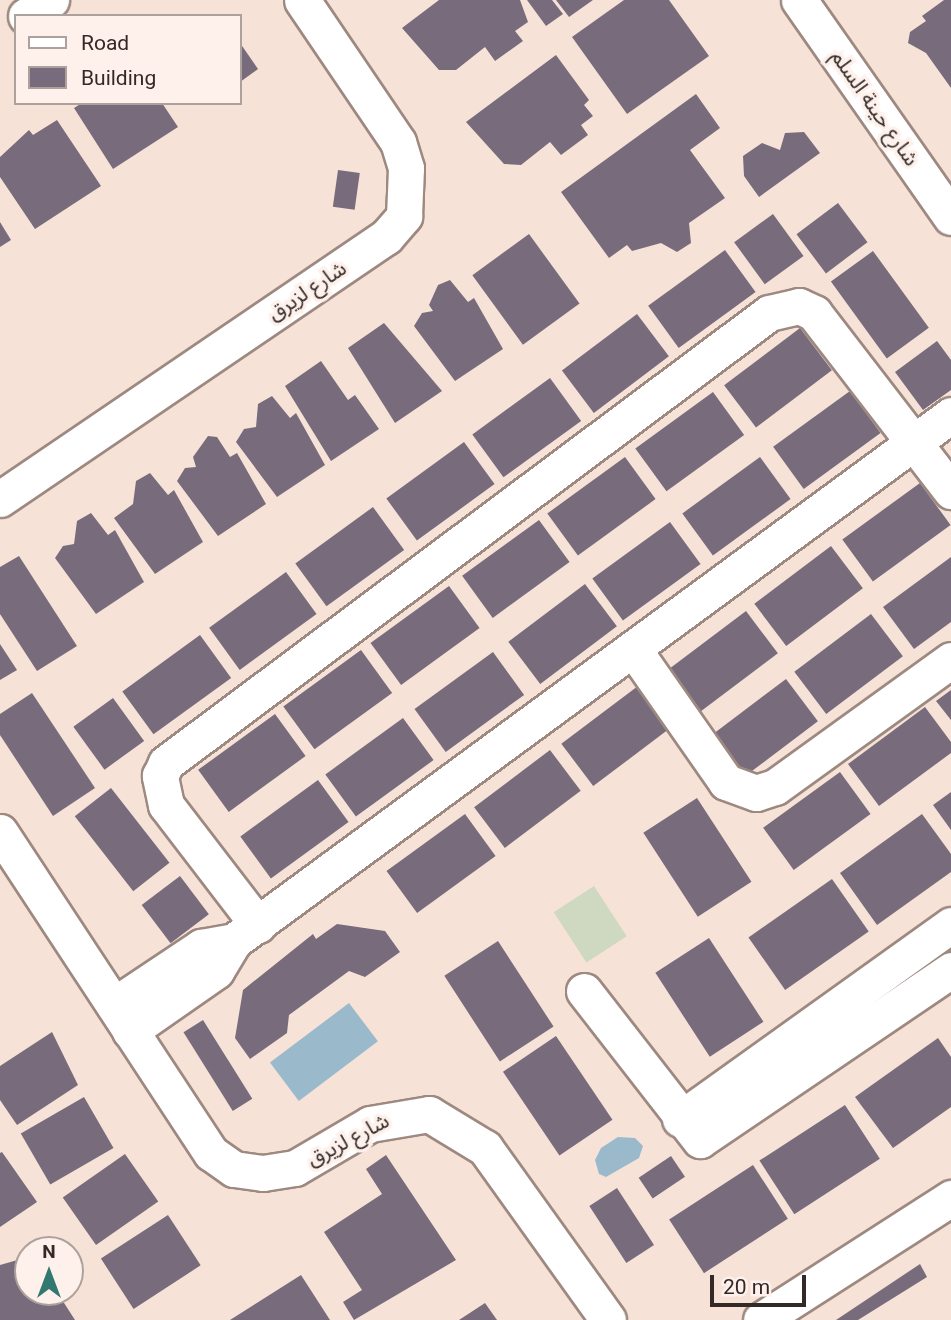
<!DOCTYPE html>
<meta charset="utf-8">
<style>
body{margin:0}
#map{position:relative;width:951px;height:1320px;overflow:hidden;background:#f7e2d8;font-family:Roboto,"Noto Sans Arabic",sans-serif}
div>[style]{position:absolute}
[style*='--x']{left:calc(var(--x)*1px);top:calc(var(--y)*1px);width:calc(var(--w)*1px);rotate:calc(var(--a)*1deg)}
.green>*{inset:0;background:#cfd8c1;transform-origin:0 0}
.water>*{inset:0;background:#9abacc;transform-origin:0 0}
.building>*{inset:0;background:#786c7c;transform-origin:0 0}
.roads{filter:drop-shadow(2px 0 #9d8980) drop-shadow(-2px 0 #9d8980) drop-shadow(0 2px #9d8980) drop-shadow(0 -2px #9d8980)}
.minor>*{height:35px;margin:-17.5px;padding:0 17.5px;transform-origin:17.5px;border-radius:17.5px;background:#fff}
span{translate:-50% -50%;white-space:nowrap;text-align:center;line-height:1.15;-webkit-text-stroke:7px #fef1eb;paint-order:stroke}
.street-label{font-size:21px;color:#332a27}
.legend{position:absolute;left:14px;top:14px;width:228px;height:91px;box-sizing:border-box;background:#fef1eb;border:2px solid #ada19d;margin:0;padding:9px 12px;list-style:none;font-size:21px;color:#332a27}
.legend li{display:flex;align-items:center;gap:14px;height:35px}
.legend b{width:35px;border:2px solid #ada19d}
.north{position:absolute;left:14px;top:1236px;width:70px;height:70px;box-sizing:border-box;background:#fef1eb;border:2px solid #ada19d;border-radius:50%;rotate:0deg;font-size:19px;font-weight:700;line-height:28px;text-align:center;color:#332a27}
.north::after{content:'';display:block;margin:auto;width:24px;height:32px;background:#317871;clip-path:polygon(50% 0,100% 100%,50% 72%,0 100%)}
.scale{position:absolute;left:710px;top:1275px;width:96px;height:32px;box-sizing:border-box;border:4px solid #332a27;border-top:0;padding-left:9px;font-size:21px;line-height:24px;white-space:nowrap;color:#332a27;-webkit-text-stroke:5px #fef1eb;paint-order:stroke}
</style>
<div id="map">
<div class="green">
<div style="left:594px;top:886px;width:60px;height:48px;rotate:57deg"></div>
</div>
<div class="water">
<div style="left:349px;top:1003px;width:48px;height:99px;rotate:53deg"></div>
<div style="clip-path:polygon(635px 1138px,643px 1146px,639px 1158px,606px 1177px,599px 1174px,595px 1160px,601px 1148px,618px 1137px)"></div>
</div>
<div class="building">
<div style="clip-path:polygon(439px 0,520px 0,528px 22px,515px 31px,523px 41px,495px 61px,485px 47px,456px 70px,439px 70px,402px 28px)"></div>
<div style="clip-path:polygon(527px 0,552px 0,563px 14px,546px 26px)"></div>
<div style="clip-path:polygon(556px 0,593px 0,569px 17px)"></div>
<div style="clip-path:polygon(624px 0,669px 0,709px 56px,627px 114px,572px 37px)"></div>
<div style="clip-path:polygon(944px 0,951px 0,951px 88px,926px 53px,908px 43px,910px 32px,926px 21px,922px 16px)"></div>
<div style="clip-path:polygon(240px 43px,258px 69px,240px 82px)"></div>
<div style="clip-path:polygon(556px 55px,589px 100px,584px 105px,593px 116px,581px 125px,588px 135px,561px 155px,550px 142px,521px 165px,504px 164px,466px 122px)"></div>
<div style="clip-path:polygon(696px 94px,720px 128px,690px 150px,725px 198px,689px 223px,691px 243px,677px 252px,661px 243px,632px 251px,627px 245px,609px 258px,561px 192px)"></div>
<div style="clip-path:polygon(82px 103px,162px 103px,178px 127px,113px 169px,74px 108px)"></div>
<div style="clip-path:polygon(57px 120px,101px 186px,35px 229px,0 177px,0 157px,29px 130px,33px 135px)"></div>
<div style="clip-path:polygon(804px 132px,820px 153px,759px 197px,744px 176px,743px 156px,762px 143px,780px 150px,785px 133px)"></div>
<div style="left:338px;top:170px;width:22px;height:37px;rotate:8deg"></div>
<div style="left:838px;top:203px;width:49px;height:52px;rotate:53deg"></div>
<div style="left:773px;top:214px;width:52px;height:48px;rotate:54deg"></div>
<div style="clip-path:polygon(0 222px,11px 240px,0 247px)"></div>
<div style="left:529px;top:234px;width:86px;height:70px;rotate:54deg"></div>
<div style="left:725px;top:250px;width:52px;height:95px;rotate:54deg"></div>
<div style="left:873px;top:251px;width:95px;height:52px;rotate:54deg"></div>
<div style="clip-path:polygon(450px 280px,468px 302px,474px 298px,503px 349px,455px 381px,414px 326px,422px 313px,433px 311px,429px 305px,438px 285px)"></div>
<div style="left:637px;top:314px;width:53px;height:94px;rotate:53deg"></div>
<div style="clip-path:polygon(384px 323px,442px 391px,395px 423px,348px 348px)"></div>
<div style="left:800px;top:328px;width:53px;height:95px;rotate:53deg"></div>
<div style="clip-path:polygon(937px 341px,951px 360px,951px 390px,923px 410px,895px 372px)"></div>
<div style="clip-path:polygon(321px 361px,348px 400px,355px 395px,379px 429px,331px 461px,285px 386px)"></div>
<div style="left:550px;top:378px;width:53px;height:96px;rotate:54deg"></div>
<div style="left:850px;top:391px;width:52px;height:95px;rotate:54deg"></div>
<div style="left:713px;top:392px;width:53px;height:96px;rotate:54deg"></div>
<div style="clip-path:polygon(272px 396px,290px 418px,296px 413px,325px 465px,277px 497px,236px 442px,244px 429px,256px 427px,258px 404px)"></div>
<div style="clip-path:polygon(208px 436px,217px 437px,230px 457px,237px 453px,266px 504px,218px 536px,177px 481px,185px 468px,196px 467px,193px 457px)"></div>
<div style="left:464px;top:442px;width:52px;height:96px;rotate:54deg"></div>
<div style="left:625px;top:457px;width:52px;height:96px;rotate:54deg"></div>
<div style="left:760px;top:457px;width:52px;height:96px;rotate:54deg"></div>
<div style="clip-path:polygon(150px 473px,168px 495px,174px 490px,203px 542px,155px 574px,114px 518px,133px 504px,136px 481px)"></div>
<div style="left:920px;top:483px;width:52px;height:96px;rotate:54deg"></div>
<div style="left:373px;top:507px;width:53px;height:96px;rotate:54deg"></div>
<div style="clip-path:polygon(91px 513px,108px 535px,115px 530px,144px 582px,96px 614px,55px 558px,63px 546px,74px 544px,77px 521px)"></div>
<div style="left:539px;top:520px;width:52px;height:95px;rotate:54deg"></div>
<div style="left:670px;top:522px;width:52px;height:96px;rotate:54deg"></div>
<div style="left:831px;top:546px;width:53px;height:96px;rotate:53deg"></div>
<div style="clip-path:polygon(19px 556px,77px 646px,37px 671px,0 614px,0 567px)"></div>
<div style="clip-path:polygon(951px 557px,951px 622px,914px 649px,883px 607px)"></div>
<div style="left:286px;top:572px;width:52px;height:95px;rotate:54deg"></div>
<div style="left:585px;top:584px;width:53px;height:96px;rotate:53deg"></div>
<div style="left:449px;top:586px;width:52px;height:97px;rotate:54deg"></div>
<div style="left:746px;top:611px;width:53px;height:96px;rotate:53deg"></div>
<div style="left:871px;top:614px;width:53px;height:96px;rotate:53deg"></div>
<div style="left:200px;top:635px;width:53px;height:96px;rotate:54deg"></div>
<div style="clip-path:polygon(0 644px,17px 670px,0 680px)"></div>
<div style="left:361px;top:650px;width:53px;height:96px;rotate:54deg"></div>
<div style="left:493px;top:652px;width:53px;height:97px;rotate:54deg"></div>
<div style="left:786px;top:679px;width:53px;height:95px;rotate:53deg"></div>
<div style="left:638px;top:686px;width:53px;height:96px;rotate:53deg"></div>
<div style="clip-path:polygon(951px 690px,951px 720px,936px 701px)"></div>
<div style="clip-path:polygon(32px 693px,95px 788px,53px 816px,0 735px,0 714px)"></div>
<div style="left:113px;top:698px;width:53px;height:49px;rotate:54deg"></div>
<div style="clip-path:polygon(925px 707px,951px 742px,951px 753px,879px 806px,848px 764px)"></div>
<div style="left:275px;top:714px;width:52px;height:95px;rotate:54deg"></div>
<div style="left:403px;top:718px;width:52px;height:96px;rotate:54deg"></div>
<div style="left:550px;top:750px;width:51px;height:95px;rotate:53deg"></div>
<div style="left:840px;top:772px;width:52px;height:95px;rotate:54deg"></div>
<div style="left:318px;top:780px;width:52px;height:96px;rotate:54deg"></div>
<div style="left:111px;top:788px;width:95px;height:46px;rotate:52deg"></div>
<div style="clip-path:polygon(951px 792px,951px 830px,933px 805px)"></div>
<div style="left:697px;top:798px;width:100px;height:64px;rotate:57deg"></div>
<div style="left:465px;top:814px;width:52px;height:97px;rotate:54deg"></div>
<div style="clip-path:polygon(922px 814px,951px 854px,951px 872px,877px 925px,840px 873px)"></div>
<div style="left:180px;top:876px;width:48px;height:48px;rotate:53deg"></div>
<div style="left:832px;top:879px;width:64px;height:102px;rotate:55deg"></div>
<div style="clip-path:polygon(337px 924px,385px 931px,400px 952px,365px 977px,349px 971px,289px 1015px,287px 1033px,250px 1059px,235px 1038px,243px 990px,313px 934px,316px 939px)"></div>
<div style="left:709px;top:938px;width:100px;height:64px;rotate:57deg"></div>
<div style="left:498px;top:941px;width:102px;height:64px;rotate:57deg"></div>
<div style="left:203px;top:1020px;width:93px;height:23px;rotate:58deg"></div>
<div style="clip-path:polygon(52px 1032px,78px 1085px,17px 1125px,0 1100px,0 1066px)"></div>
<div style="left:556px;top:1036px;width:101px;height:64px;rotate:56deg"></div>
<div style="clip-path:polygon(938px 1038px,951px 1057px,951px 1107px,893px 1148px,855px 1097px)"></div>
<div style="left:84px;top:1097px;width:59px;height:73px;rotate:60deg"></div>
<div style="left:845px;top:1105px;width:64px;height:102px;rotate:57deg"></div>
<div style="clip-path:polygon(2px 1152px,37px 1202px,0 1227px,0 1153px)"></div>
<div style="left:125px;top:1154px;width:58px;height:76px;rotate:55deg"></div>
<div style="clip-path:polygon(386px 1155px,456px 1260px,354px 1320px,343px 1302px,362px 1290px,324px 1232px,382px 1194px,366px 1169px)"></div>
<div style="left:671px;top:1156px;width:25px;height:39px;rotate:56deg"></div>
<div style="left:753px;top:1165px;width:64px;height:100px;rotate:57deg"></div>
<div style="left:617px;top:1188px;width:68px;height:33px;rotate:57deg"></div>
<div style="left:168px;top:1215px;width:60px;height:80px;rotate:57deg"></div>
<div style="clip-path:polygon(28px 1257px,28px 1292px,57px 1292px,75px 1320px,0 1320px,0 1265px)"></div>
<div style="clip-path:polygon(920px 1264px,927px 1277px,858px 1320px,836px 1320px)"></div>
<div style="clip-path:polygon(301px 1275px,330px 1320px,230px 1320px)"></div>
<div style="clip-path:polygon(485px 1303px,497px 1320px,459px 1320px)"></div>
</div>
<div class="roads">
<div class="minor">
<div style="--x:799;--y:0;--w:265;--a:55"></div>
<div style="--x:26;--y:16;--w:30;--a:-33"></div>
<div style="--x:0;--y:499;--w:467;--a:-34.2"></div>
<div style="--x:386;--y:237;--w:28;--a:-49"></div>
<div style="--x:404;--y:216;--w:48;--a:-87.6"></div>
<div style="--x:406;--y:168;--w:27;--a:-107"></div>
<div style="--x:398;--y:142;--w:171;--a:-124.1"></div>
<div style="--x:634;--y:650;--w:161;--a:55.1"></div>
<div style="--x:726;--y:782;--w:32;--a:20"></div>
<div style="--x:756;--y:793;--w:20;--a:-18"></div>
<div style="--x:775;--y:787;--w:217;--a:-35.8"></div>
<div style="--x:0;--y:832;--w:384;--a:56.7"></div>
<div style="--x:211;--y:1153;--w:28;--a:35"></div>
<div style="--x:234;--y:1169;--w:29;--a:8"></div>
<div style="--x:263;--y:1173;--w:32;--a:-9"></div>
<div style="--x:295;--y:1168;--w:87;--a:-30.4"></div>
<div style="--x:370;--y:1124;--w:60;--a:-9.6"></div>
<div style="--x:429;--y:1114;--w:66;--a:31.3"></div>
<div style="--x:485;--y:1148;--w:211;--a:54.4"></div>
<div style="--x:258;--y:925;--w:151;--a:-127.5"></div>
<div style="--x:166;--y:805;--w:30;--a:-102"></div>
<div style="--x:160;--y:776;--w:14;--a:-65"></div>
<div style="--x:166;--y:763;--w:752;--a:-36.73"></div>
<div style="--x:769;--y:313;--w:31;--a:-13"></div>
<div style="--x:799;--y:306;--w:17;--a:25"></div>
<div style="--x:814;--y:313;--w:225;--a:52.4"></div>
<div style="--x:584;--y:991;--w:189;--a:52.1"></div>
<div style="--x:700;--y:1140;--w:303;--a:-34.1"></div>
<div style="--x:114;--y:1005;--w:105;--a:-33.7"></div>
<div style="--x:201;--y:947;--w:34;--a:-10"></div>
<div style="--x:130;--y:1031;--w:105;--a:-34.9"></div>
<div style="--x:216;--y:971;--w:35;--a:-59"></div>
<div style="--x:234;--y:941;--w:889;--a:-36.26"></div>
<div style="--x:680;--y:1119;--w:333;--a:-35.6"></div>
<div style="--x:761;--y:1320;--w:226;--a:-32.7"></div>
</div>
</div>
<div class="street-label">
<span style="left:875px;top:108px;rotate:55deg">شارع حينة السلم</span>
<span style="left:307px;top:291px;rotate:-34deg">شارع لزيرق</span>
<span style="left:348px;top:1140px;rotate:-28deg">شارع لزيرق</span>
</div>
<ul class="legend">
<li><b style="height:9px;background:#fff"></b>Road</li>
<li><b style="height:19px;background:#786c7c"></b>Building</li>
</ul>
<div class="north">N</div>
<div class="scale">20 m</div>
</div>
